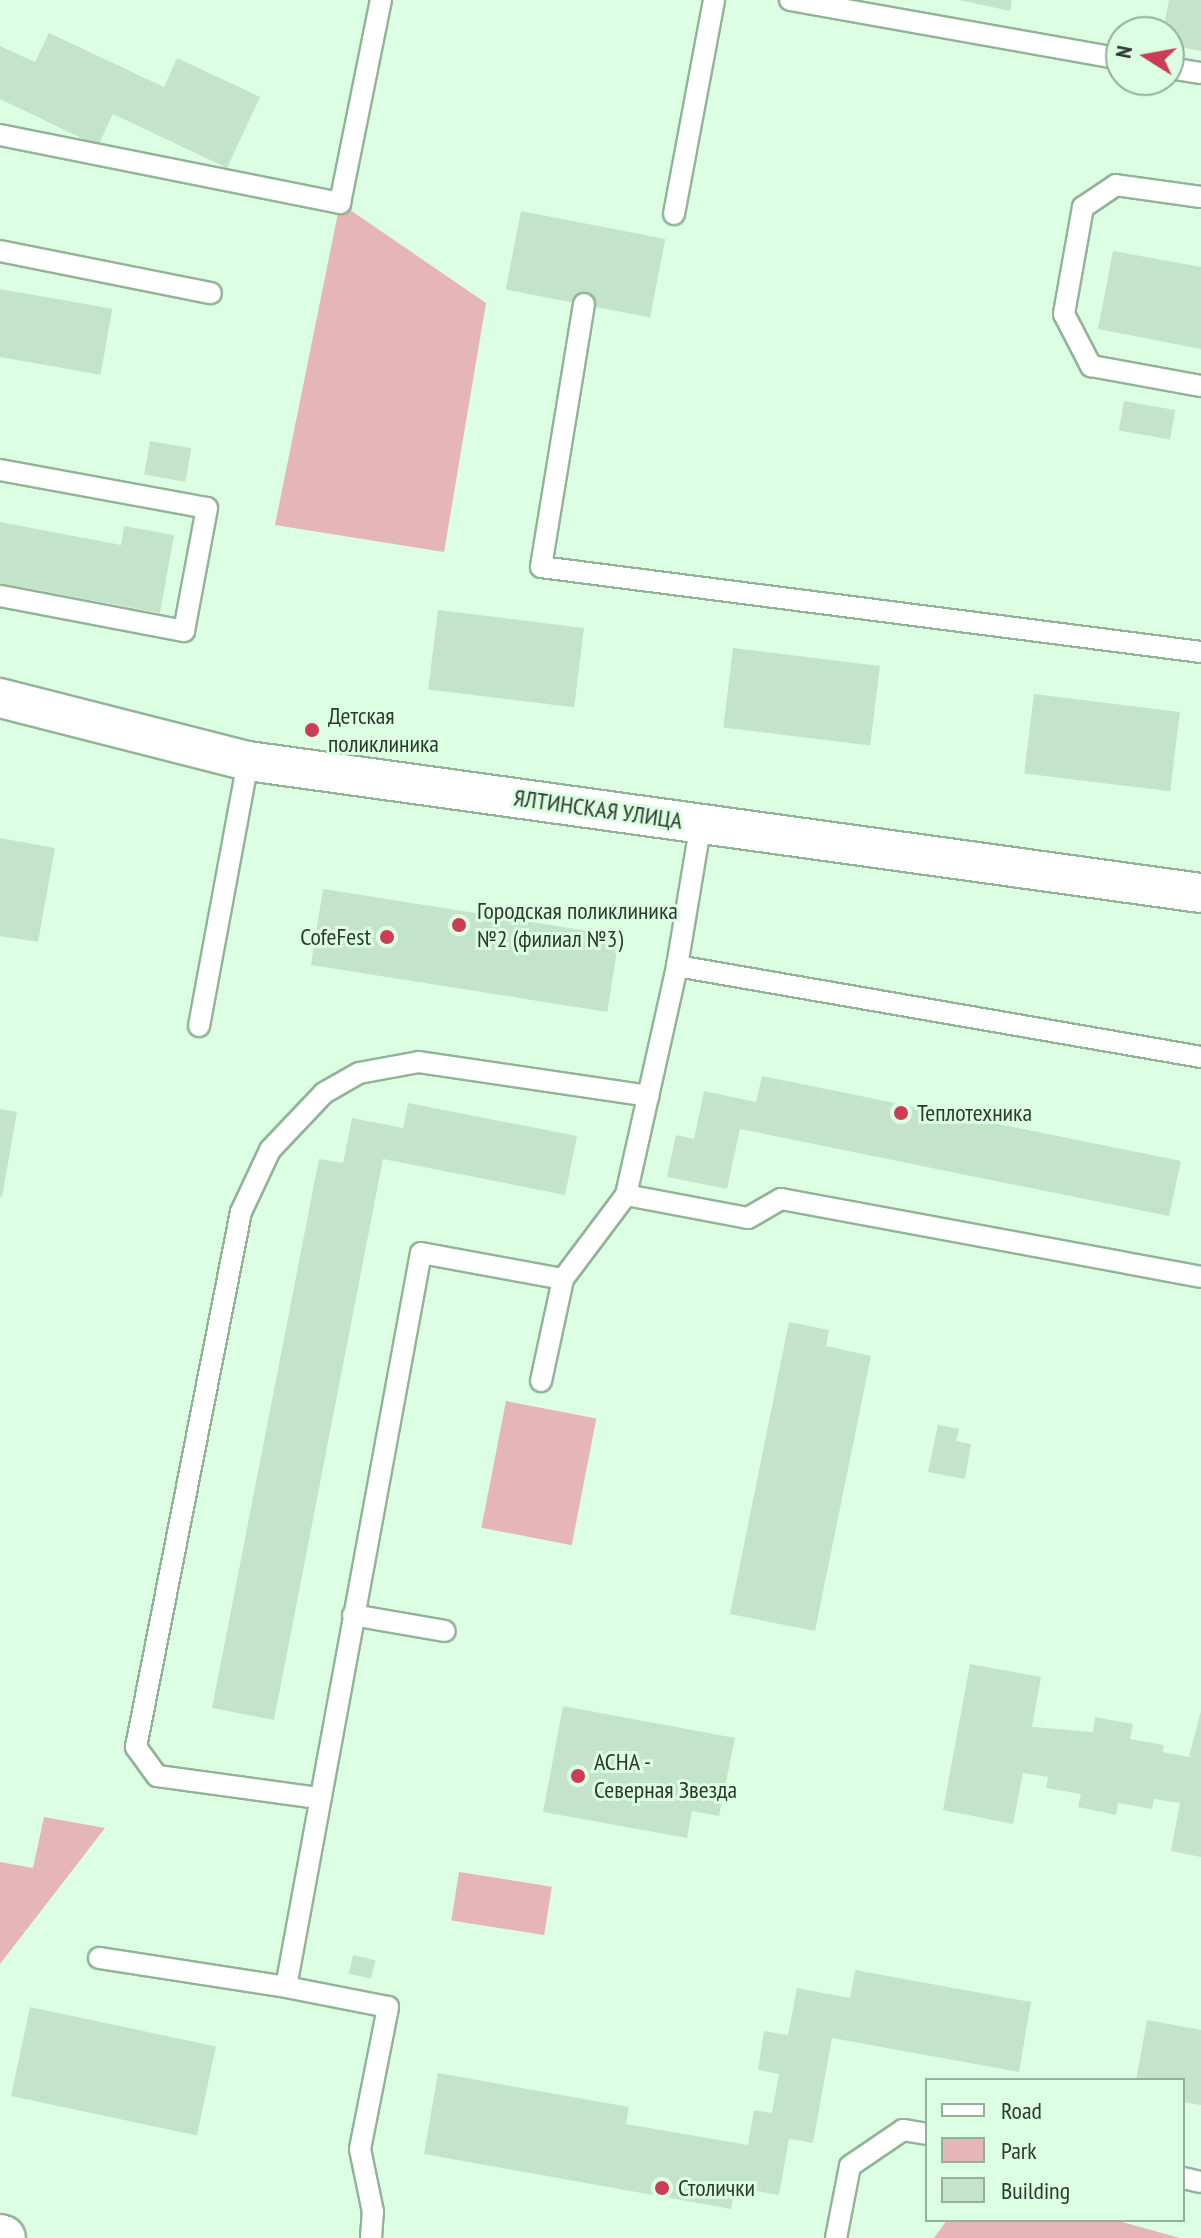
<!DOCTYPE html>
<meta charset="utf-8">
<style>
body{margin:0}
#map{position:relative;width:1201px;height:2238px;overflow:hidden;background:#dcfee3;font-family:"PT Sans Narrow",sans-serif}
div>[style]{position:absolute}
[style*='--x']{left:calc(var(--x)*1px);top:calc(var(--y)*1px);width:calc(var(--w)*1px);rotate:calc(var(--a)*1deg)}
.green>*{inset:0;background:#e5b5b7;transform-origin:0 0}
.building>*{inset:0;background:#c3e4ca;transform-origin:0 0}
.roads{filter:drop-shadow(2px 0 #93b399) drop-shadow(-2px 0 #93b399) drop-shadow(0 2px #93b399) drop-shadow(0 -2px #93b399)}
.lane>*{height:20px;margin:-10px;padding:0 10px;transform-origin:10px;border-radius:10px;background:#fff}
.street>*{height:38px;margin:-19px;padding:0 19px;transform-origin:19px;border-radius:19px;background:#fff}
.secondary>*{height:44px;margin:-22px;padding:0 22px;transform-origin:22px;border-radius:22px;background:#fff}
.dots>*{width:22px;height:22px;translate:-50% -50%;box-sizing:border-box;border:4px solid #dcfee3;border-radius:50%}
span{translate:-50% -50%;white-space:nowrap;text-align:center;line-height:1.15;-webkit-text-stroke:6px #dcfee3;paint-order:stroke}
.poi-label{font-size:24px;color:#2c392f}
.left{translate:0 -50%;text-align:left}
.right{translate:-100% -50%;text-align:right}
.street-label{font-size:24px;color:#2c392f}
.legend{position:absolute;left:925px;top:2078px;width:260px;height:144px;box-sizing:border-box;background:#dcfee3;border:2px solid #96af9b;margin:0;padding:10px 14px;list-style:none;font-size:24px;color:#2c392f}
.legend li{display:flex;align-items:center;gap:16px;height:40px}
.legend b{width:40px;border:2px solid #96af9b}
.north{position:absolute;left:1105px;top:16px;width:80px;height:80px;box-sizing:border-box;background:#dcfee3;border:2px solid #96af9b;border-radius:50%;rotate:281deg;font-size:22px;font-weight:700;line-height:32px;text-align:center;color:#2c392f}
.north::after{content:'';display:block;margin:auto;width:28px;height:36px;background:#cd3c55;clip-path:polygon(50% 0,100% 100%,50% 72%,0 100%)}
</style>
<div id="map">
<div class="green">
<div style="clip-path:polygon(340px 203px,486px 303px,444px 552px,275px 525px)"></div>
<div style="left:506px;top:1401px;width:92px;height:129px;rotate:11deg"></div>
<div style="clip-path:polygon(44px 1817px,105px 1828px,0 1964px,0 1862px,33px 1868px)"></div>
<div style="left:459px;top:1872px;width:94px;height:49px;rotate:9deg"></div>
<div style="clip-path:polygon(947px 2220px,1115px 2220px,1180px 2238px,934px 2238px)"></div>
</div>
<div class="building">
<div style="clip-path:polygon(959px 0,1012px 0,1010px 11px)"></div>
<div style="clip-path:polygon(1169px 0,1201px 0,1201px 51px,1169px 45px,1169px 32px,1163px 32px)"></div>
<div style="clip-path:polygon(49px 33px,164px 87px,177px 58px,260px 97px,227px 168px,113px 114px,98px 146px,0 99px,0 46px,35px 62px)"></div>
<div style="left:521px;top:211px;width:147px;height:80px;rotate:11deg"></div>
<div style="clip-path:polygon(1113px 251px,1201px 267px,1201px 349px,1098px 329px)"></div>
<div style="left:0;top:289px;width:114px;height:67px;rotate:10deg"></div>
<div style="left:1124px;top:401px;width:52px;height:30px;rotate:10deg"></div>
<div style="left:150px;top:441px;width:42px;height:34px;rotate:10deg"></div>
<div style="clip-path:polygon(0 522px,121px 545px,124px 526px,174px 535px,160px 613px,0 583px)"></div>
<div style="left:438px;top:610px;width:147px;height:80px;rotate:7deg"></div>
<div style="left:733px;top:648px;width:148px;height:80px;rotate:7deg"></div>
<div style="left:1034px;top:694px;width:147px;height:80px;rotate:7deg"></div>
<div style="clip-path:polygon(0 838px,55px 848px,38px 942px,0 936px)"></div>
<div style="left:323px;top:889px;width:300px;height:77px;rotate:9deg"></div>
<div style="clip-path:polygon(762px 1076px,1181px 1161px,1169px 1216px,740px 1129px,727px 1189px,667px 1177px,676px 1135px,694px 1139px,704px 1091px,756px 1102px)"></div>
<div style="clip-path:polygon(408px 1103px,577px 1136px,565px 1195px,383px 1159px,274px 1720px,212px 1708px,319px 1159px,343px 1163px,352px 1118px,403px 1128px)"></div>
<div style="clip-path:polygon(0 1109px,17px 1112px,2px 1197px,0 1197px)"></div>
<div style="clip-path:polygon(789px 1322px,829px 1330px,826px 1346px,871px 1356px,815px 1631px,730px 1614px)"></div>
<div style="clip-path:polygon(938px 1425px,959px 1429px,956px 1441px,971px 1444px,965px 1479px,928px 1472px)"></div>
<div style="clip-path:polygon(970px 1664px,1041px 1677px,1032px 1727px,1093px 1732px,1095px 1717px,1133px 1724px,1130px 1739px,1164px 1745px,1163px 1752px,1189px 1757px,1201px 1711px,1201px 1857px,1171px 1851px,1180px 1803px,1154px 1799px,1152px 1809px,1118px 1803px,1116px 1815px,1078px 1807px,1081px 1794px,1046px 1788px,1048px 1777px,1023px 1773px,1013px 1824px,943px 1810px)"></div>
<div style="clip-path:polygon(563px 1706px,735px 1738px,719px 1816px,692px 1811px,687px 1838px,543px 1812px)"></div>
<div style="left:353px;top:1955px;width:23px;height:19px;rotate:13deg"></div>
<div style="clip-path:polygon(855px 1970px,1031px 2002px,1019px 2072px,832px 2038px,813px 2143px,789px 2139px,779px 2195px,735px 2187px,731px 2209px,424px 2154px,438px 2073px,629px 2107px,626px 2124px,748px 2145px,754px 2110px,772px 2113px,779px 2074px,758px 2070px,764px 2031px,788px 2035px,797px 1988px,850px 1998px)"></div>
<div style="left:30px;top:2007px;width:190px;height:91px;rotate:12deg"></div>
<div style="clip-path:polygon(1147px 2020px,1201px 2030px,1201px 2105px,1183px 2102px,1183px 2080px,1136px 2080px)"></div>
</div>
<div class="roads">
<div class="lane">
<div style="--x:790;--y:0;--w:336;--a:10.1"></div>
<div style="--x:1169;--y:68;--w:32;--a:9"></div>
<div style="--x:0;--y:135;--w:347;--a:11.3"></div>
<div style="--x:340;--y:203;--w:207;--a:-78.6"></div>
<div style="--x:1201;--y:197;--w:86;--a:-172"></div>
<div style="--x:1116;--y:185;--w:40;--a:146"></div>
<div style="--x:1083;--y:207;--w:109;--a:100.1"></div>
<div style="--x:1064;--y:314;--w:59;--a:62.6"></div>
<div style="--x:1091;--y:366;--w:112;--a:10.3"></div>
<div style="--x:674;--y:214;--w:218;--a:-79.4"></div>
<div style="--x:0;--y:251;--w:215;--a:11.3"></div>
<div style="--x:584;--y:304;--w:266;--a:99.3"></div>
<div style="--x:541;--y:567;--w:665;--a:7.34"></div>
<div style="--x:0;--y:470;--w:210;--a:10.4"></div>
<div style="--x:207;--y:508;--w:125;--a:100.6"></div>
<div style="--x:184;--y:631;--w:187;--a:-169.2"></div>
<div style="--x:677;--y:966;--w:532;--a:9.85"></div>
<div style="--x:199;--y:1026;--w:269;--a:-79.5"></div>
<div style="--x:626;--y:1195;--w:124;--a:10.7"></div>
<div style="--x:748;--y:1218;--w:38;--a:-30"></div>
<div style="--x:781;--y:1199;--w:427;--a:10.5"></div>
<div style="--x:541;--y:1381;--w:104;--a:-77.8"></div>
<div style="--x:353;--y:1615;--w:93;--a:9.9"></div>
<div style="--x:318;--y:1798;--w:162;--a:-172.2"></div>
<div style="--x:157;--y:1776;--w:36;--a:-126"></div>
<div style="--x:136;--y:1747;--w:545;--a:-78.9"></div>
<div style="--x:241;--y:1212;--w:68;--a:-64.9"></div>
<div style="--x:270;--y:1150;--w:79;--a:-46.5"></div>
<div style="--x:324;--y:1093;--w:40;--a:-29.7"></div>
<div style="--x:359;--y:1073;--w:61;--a:-10.4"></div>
<div style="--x:419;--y:1062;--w:232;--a:8.4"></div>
<div style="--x:99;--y:1958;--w:189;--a:8.8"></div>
<div style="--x:1183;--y:2178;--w:18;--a:13"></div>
<div style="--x:371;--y:2238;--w:26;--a:-86"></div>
<div style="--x:373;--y:2212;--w:64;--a:-101.7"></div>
<div style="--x:360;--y:2149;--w:145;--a:-78.8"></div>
<div style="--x:388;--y:2007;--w:104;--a:-168.9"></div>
<div style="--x:286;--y:1987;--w:746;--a:-79.58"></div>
<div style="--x:421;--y:1253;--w:144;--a:10.4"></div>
<div style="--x:563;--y:1279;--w:105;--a:-53.1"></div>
<div style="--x:626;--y:1195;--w:235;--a:-77.4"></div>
<div style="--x:677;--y:966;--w:145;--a:-80.5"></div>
<div style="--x:836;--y:2238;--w:73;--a:-79"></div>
<div style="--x:850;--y:2166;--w:64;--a:-34.2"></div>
<div style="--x:903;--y:2130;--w:24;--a:9"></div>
</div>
<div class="street">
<div style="--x:0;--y:698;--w:256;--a:14.3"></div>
<div style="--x:248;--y:761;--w:962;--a:7.89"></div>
</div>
<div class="secondary">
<div style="--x:0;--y:2237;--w:3;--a:18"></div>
</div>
</div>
<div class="dots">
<div style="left:312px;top:730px;background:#cd3c55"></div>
<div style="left:459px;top:925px;background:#cd3c55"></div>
<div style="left:387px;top:937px;background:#cd3c55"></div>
<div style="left:901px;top:1113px;background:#cd3c55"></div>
<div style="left:578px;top:1776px;background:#cd3c55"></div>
<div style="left:662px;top:2188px;background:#cd3c55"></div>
</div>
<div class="poi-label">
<span class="left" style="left:328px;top:730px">Детская<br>поликлиника</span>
<span class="left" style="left:477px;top:925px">Городская поликлиника<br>№2 (филиал №3)</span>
<span class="right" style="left:371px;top:937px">CofeFest</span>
<span class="left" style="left:917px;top:1113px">Теплотехника</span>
<span class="left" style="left:594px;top:1776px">АСНА -<br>Северная Звезда</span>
<span class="left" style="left:678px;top:2188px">Столички</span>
</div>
<div class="street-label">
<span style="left:598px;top:809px;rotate:8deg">ЯЛТИНСКАЯ УЛИЦА</span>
</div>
<ul class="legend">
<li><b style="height:10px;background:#fff"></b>Road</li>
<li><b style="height:22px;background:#e5b5b7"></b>Park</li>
<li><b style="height:22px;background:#c3e4ca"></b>Building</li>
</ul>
<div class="north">N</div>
</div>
